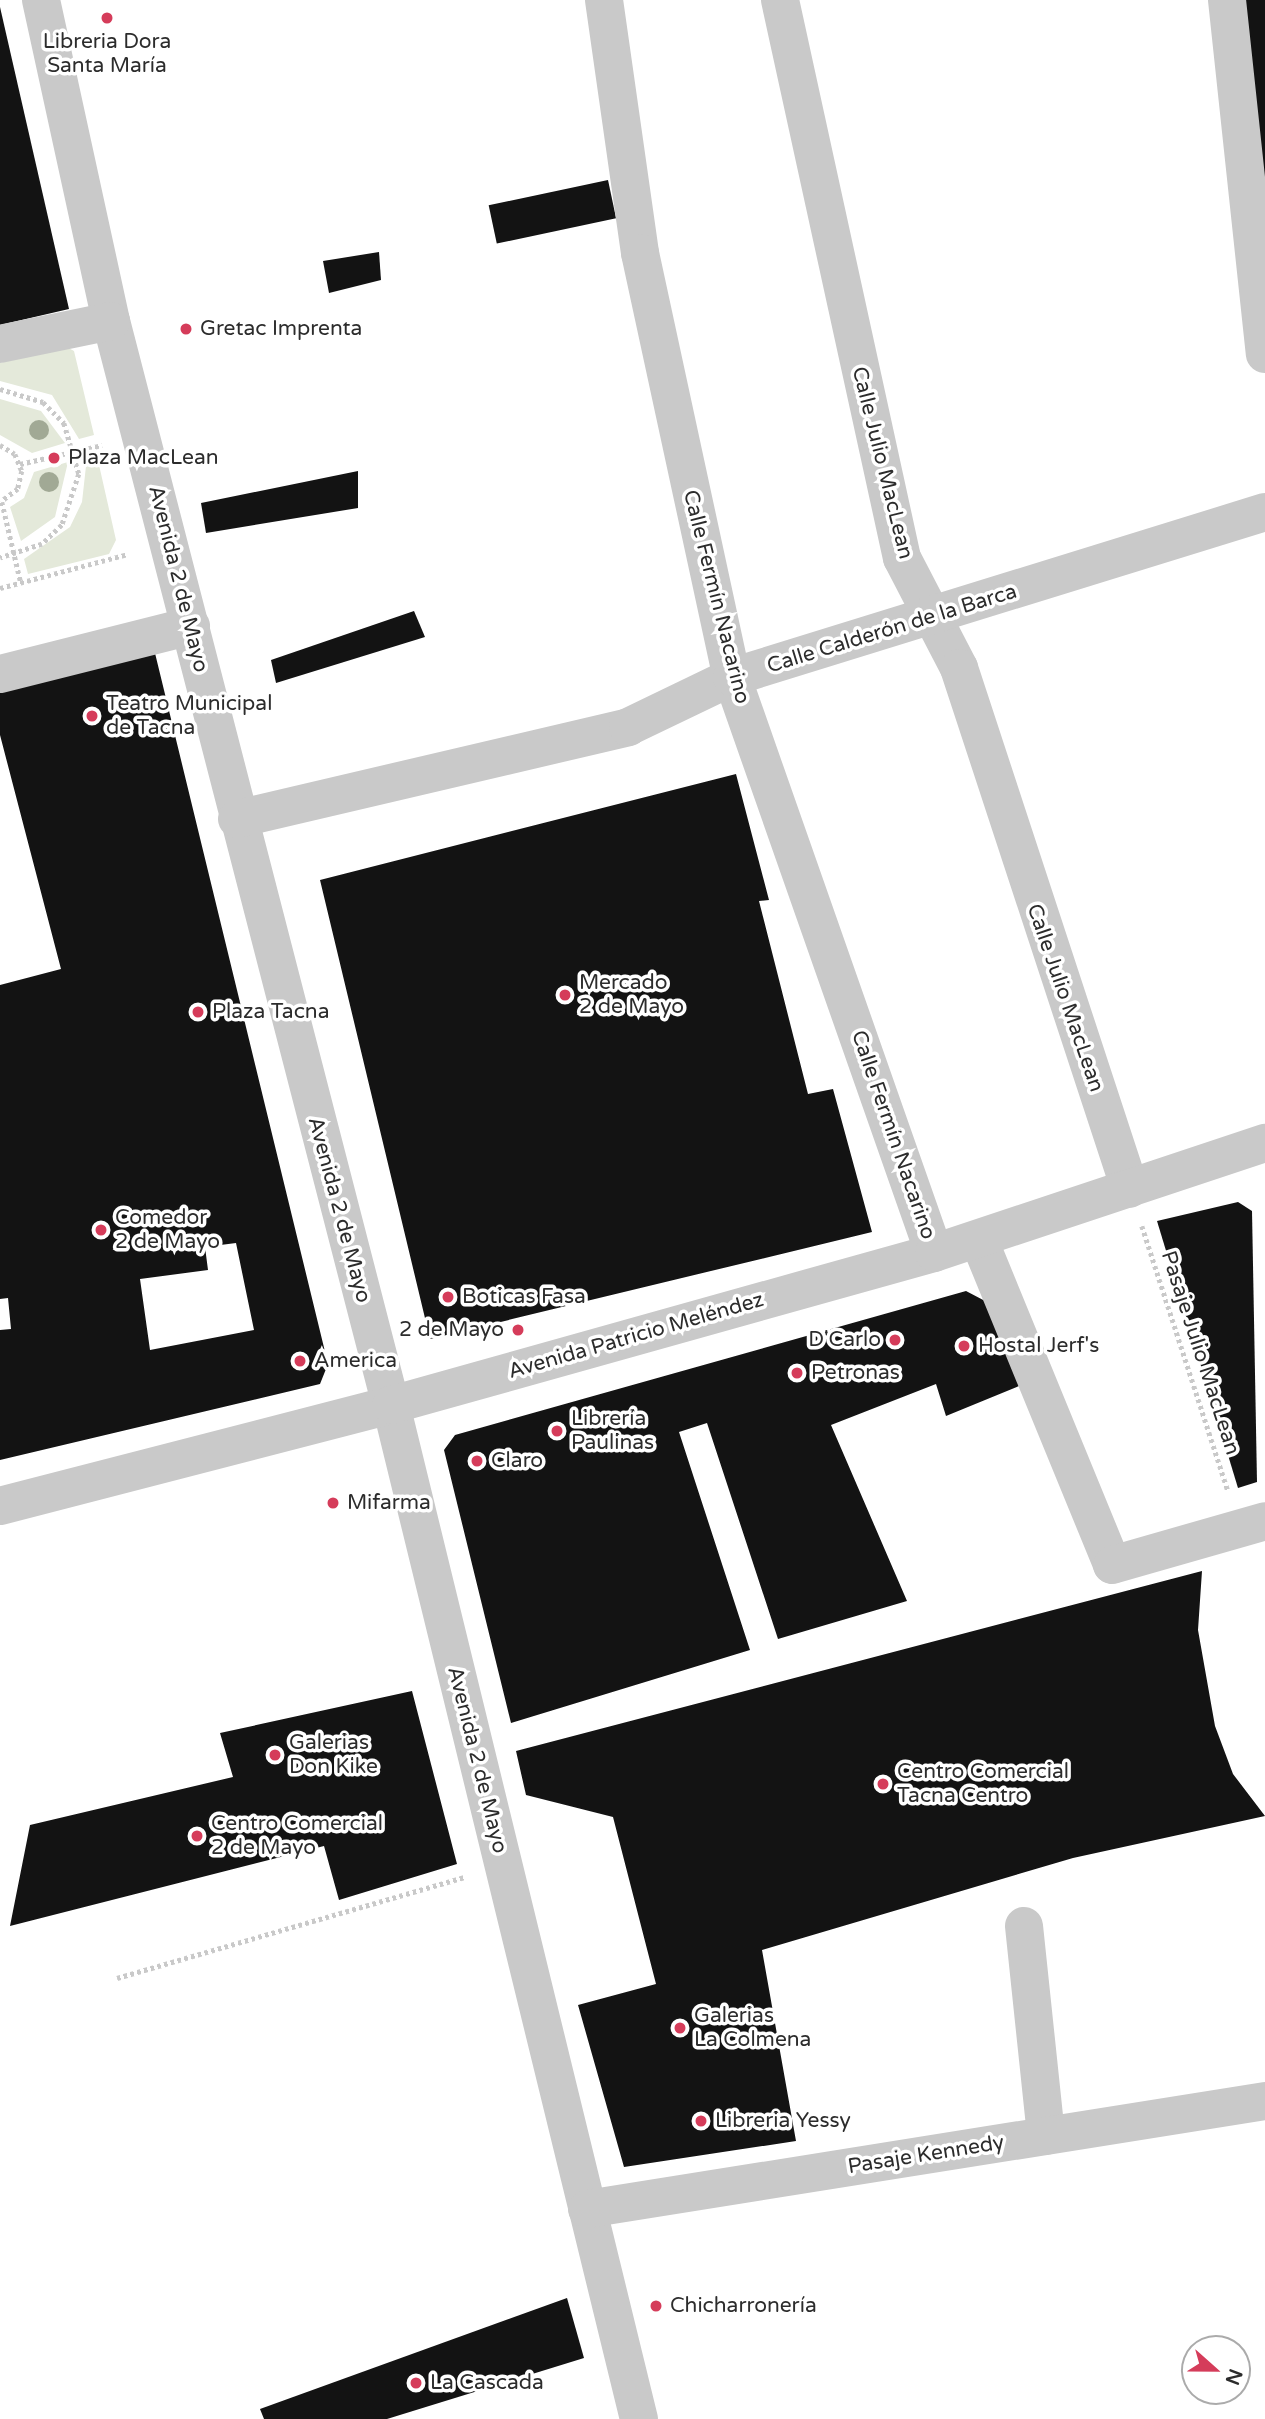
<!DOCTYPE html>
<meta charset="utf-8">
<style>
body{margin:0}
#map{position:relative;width:1265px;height:2419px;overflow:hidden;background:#fff;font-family:"Varela Round",sans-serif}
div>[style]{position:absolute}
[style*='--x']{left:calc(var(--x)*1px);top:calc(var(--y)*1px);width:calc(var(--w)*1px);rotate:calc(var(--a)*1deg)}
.green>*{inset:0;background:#e4e9da}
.building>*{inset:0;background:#131313;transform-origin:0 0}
.path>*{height:4.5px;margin-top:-2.25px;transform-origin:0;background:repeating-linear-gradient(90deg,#c9c9c9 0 3.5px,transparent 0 7px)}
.minor>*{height:38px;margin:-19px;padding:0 19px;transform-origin:19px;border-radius:19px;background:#c9c9c9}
.trees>*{width:20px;height:20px;margin:-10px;border-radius:50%;background:#a1a995}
.dots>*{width:19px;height:19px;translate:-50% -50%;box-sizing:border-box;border:4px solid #fff;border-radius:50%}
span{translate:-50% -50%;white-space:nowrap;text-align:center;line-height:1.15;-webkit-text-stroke:7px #fff;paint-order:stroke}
.poi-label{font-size:21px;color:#2c2c2c}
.left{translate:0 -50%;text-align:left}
.right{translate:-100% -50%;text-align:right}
.street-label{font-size:21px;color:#2c2c2c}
.north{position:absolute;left:1181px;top:2335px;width:70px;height:70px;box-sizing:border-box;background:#fff;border:2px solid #ababab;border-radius:50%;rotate:111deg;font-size:19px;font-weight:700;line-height:28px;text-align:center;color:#2c2c2c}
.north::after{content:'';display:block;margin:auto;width:24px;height:32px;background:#d53c5a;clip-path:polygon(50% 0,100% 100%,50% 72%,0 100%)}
</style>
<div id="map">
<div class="green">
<div style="clip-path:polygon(65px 346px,74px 351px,94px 435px,79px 439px,52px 395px,0 381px,0 363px)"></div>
<div style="clip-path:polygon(0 399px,41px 411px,65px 443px,32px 453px,0 435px)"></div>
<div style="clip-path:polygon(97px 456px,116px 540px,109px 554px,28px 574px,24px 559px,70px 527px,82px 502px,87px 457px)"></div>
<div style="clip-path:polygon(68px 462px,55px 517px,21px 541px,10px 507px,24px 498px,34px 472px)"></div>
</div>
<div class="building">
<div style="clip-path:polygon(1245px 0,1265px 0,1265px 216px)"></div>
<div style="clip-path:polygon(0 7px,69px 309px,0 325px)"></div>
<div style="left:608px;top:180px;width:39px;height:122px;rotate:78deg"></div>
<div style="clip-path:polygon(379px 252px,381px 280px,329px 293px,323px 261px)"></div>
<div style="clip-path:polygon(358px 471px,358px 508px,206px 533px,201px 503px)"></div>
<div style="clip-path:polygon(414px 611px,425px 637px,276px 683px,271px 660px)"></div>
<div style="clip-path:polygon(evenodd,154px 649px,328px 1364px,320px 1384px,0 1460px,0 1330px,11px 1329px,8px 1298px,0 1299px,0 985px,61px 969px,0 735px,0 688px,154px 649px,236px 1243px,254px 1330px,150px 1350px,140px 1279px,208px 1270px,205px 1247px,236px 1243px)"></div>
<div style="clip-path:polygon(736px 774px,769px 900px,759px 901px,808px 1094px,833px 1089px,872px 1232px,430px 1339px,320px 880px)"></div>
<div style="clip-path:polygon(1238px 1202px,1252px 1211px,1257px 1482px,1238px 1488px,1157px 1221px)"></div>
<div style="clip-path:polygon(966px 1291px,987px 1302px,1019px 1386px,946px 1416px,936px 1384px,831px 1425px,907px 1601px,778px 1639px,707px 1423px,679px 1432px,750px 1650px,511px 1723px,444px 1450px,455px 1435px)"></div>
<div style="clip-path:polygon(1202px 1571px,1198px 1630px,1215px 1726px,1233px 1774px,1265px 1816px,1073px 1858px,762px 1950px,796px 2141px,624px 2167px,578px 2005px,656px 1984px,613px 1817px,526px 1795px,516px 1751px)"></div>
<div style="clip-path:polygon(412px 1691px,457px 1864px,339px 1900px,324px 1846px,10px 1926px,30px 1825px,233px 1777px,220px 1733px)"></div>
<div style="clip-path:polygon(567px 2298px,584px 2358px,387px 2419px,264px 2419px,260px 2409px)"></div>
</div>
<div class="path">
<div style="--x:0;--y:389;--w:45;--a:16.8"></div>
<div style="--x:43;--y:402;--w:30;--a:45"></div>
<div style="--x:64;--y:423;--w:53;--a:73.6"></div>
<div style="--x:79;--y:474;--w:54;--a:108.4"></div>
<div style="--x:62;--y:525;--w:28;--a:136"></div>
<div style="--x:42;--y:544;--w:44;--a:161.6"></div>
<div style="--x:0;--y:445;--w:17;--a:31"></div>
<div style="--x:15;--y:454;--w:18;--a:68"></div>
<div style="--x:22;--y:471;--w:18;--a:103"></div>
<div style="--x:18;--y:489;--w:21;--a:143"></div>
<div style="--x:20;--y:464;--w:84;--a:-13"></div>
<div style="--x:2;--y:502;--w:83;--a:76.8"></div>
<div style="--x:0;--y:588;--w:132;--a:-14.9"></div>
<div style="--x:1142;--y:1226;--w:279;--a:72"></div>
<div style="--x:117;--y:1978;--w:362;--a:-16.2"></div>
</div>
<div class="minor">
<div style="--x:41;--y:0;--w:329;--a:77.7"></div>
<div style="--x:111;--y:321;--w:1120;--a:75.52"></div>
<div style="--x:391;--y:1405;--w:1044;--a:76.26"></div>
<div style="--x:604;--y:0;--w:256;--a:81.9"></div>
<div style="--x:640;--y:253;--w:434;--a:77.8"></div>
<div style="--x:732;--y:677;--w:610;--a:70.67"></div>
<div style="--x:780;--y:0;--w:571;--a:77.67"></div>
<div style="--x:902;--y:558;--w:124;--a:62.6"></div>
<div style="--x:959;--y:668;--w:548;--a:71.83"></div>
<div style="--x:1227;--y:0;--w:356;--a:83.9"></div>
<div style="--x:0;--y:344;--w:113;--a:-11.7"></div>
<div style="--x:0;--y:674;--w:197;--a:-14.1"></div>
<div style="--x:237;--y:819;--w:402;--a:-13.2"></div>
<div style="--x:628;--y:727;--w:115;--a:-25.7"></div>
<div style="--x:732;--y:677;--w:558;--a:-17.2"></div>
<div style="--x:979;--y:1240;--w:351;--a:67.7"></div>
<div style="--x:1112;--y:1565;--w:159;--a:-16"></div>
<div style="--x:0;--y:1506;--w:404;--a:-14.5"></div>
<div style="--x:391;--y:1405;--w:564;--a:-15.64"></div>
<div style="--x:934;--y:1253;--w:349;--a:-18.4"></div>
<div style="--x:1024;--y:1926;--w:211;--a:84"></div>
<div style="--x:587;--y:2209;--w:687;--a:-9.05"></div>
</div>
<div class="trees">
<div style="left:39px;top:430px"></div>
<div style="left:49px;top:482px"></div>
</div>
<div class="dots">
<div style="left:107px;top:18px;background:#d53c5a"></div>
<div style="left:186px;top:329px;background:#d53c5a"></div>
<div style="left:54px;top:458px;background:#d53c5a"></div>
<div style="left:92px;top:716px;background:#d53c5a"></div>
<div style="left:565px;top:995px;background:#d53c5a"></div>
<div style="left:198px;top:1012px;background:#d53c5a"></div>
<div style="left:101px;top:1230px;background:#d53c5a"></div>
<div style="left:448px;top:1297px;background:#d53c5a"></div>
<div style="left:518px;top:1330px;background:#d53c5a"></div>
<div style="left:895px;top:1340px;background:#d53c5a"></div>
<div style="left:964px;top:1346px;background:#d53c5a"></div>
<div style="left:300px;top:1361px;background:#d53c5a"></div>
<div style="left:797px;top:1373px;background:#d53c5a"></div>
<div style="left:557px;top:1431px;background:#d53c5a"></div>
<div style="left:477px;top:1461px;background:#d53c5a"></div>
<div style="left:333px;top:1503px;background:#d53c5a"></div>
<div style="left:275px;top:1755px;background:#d53c5a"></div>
<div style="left:883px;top:1784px;background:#d53c5a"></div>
<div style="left:197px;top:1836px;background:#d53c5a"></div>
<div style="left:680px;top:2028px;background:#d53c5a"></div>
<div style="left:701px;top:2121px;background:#d53c5a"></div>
<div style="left:656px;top:2306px;background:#d53c5a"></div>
<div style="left:416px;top:2383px;background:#d53c5a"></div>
</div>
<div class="poi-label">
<span style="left:107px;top:54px">Libreria Dora<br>Santa María</span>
<span class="left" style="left:200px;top:329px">Gretac Imprenta</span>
<span class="left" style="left:68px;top:458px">Plaza MacLean</span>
<span class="left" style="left:106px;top:716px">Teatro Municipal<br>de Tacna</span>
<span class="left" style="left:579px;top:995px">Mercado<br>2 de Mayo</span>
<span class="left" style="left:212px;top:1012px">Plaza Tacna</span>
<span class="left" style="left:115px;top:1230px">Comedor<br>2 de Mayo</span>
<span class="left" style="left:462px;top:1297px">Boticas Fasa</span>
<span class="right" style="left:504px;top:1330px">2 de Mayo</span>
<span class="right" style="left:881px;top:1340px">D'Carlo</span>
<span class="left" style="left:978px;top:1346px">Hostal Jerf's</span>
<span class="left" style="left:314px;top:1361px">America</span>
<span class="left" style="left:811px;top:1373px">Petronas</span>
<span class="left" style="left:571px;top:1431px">Librería<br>Paulinas</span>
<span class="left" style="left:491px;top:1461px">Claro</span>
<span class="left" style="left:347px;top:1503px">Mifarma</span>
<span class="left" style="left:289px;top:1755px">Galerias<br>Don Kike</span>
<span class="left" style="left:897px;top:1784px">Centro Comercial<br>Tacna Centro</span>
<span class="left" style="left:211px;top:1836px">Centro Comercial<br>2 de Mayo</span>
<span class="left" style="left:694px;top:2028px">Galerias<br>La Colmena</span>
<span class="left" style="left:715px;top:2121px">Libreria Yessy</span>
<span class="left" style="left:670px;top:2306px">Chicharronería</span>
<span class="left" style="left:430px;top:2383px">La Cascada</span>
</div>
<div class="street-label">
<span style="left:882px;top:463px;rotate:76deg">Calle Julio MacLean</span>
<span style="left:178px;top:579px;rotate:76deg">Avenida 2 de Mayo</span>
<span style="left:716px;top:597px;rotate:76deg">Calle Fermín Nacarino</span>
<span style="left:892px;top:629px;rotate:-17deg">Calle Calderón de la Barca</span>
<span style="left:1065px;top:998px;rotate:71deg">Calle Julio MacLean</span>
<span style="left:893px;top:1135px;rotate:71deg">Calle Fermín Nacarino</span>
<span style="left:339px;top:1210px;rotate:75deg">Avenida 2 de Mayo</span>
<span style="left:636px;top:1336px;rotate:-16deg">Avenida Patricio Meléndez</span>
<span style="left:1200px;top:1353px;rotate:72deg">Pasaje Julio MacLean</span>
<span style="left:477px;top:1760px;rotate:76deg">Avenida 2 de Mayo</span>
<span style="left:926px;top:2155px;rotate:-9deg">Pasaje Kennedy</span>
</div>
<div class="north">N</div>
</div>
